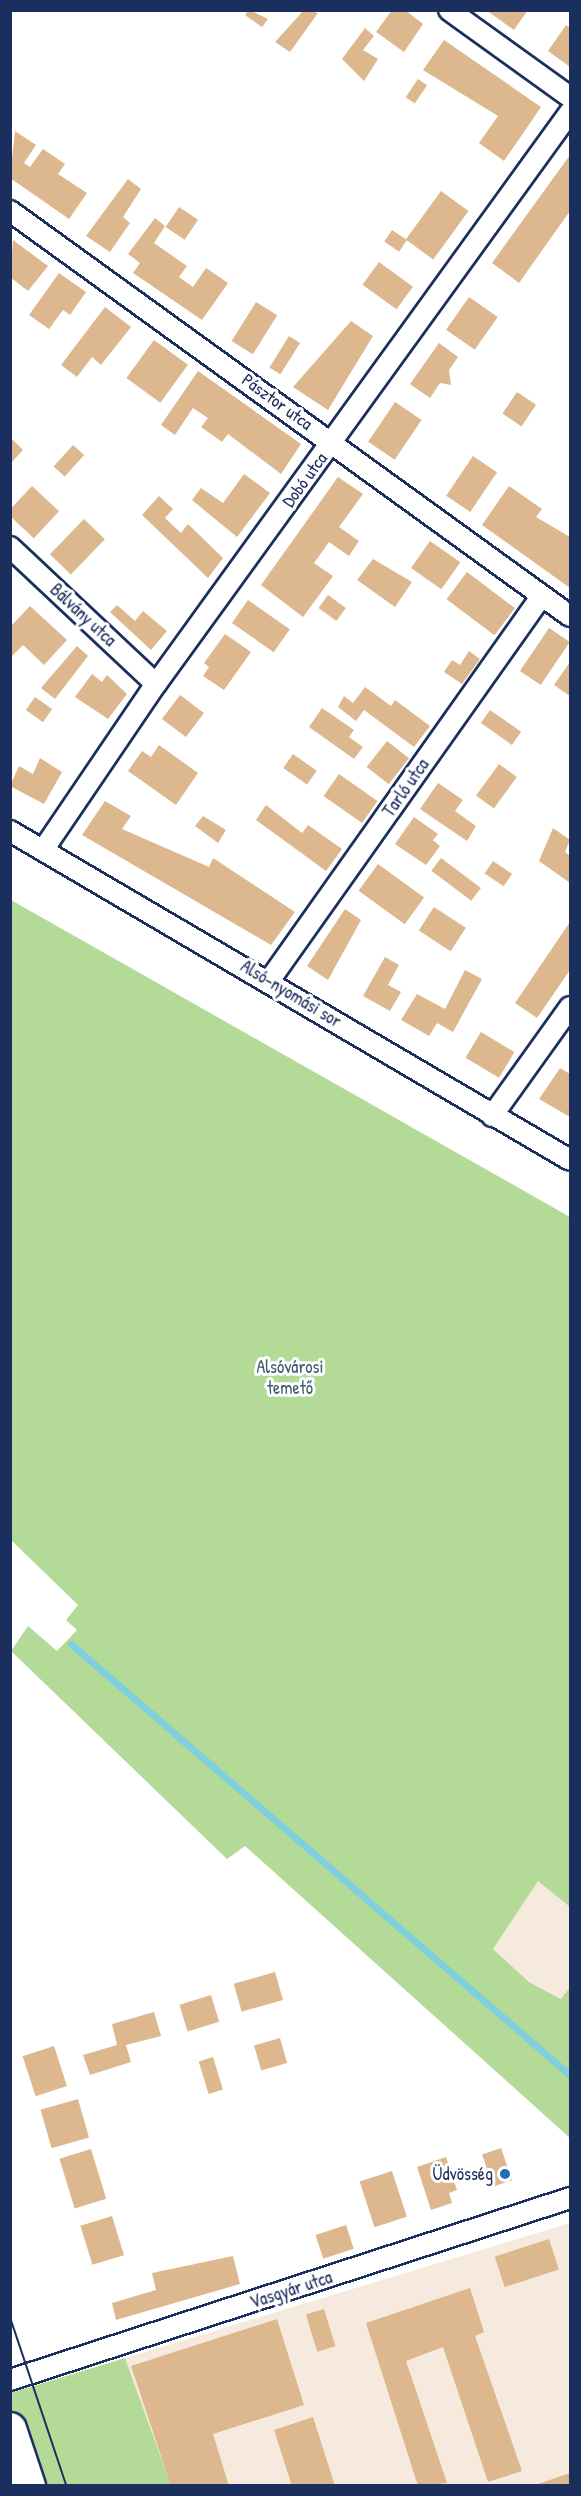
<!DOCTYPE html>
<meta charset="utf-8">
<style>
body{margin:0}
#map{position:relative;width:581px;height:2496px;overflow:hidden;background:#fff;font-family:"Patrick Hand",sans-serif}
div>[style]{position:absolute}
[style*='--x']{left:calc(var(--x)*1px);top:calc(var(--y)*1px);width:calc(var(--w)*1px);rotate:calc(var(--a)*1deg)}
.built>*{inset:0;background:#f5eadd}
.green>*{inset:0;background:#b3da96}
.stream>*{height:7px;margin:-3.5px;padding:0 3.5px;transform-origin:3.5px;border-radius:3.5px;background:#80cfdd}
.building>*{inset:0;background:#ddb88e;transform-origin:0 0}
.roads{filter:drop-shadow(2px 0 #1b2f5e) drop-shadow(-2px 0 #1b2f5e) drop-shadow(0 2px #1b2f5e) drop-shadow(0 -2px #1b2f5e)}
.minor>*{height:20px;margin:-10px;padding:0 10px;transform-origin:10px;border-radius:10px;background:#fff}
.primary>*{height:32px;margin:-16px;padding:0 16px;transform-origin:16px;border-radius:16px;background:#fff}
.tram>*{height:1.5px;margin:-0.75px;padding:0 0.75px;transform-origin:0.75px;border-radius:0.75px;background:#1b2f5e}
.dots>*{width:16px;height:16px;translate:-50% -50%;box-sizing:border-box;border:3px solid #fff;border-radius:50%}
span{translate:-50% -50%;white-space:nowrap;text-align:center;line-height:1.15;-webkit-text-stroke:6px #fff;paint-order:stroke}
.street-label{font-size:18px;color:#1b2f5e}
.park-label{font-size:18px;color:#415a6c}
.poi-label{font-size:18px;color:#1b2f5e}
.right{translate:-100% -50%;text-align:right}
.frame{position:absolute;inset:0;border:12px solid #1b2f5e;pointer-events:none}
</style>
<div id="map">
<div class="built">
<div style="clip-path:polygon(538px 1880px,570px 1907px,570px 1987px,562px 1999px,529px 1982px,493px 1949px)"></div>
<div style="clip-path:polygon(570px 2223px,570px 2485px,171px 2485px,125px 2358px)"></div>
</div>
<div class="green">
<div style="clip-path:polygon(11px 900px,570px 1217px,570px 1907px,538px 1881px,493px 1949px,529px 1982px,561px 1999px,570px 1987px,570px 2138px,245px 1846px,227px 1859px,11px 1651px,28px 1626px,57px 1651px,77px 1630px,66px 1620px,78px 1605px,11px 1540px)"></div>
<div style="clip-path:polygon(125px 2358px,171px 2485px,11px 2486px,11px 2393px)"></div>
</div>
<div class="stream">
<div style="--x:71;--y:1644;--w:659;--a:40.82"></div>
</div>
<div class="building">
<div style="clip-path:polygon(249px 10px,268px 19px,262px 27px,245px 15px)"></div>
<div style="clip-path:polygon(304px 10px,318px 13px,290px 52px,275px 42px)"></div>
<div style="clip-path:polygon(392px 10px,405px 10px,423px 24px,404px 52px,376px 32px)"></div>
<div style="clip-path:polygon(486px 10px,528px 10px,514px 30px)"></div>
<div style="clip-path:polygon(566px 25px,570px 28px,570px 67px,548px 51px)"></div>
<div style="clip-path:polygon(365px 28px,374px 36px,363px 50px,378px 59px,364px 81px,342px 59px)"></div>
<div style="clip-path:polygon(444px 40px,541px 107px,504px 161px,479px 143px,498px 116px,423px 70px)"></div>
<div style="left:418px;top:79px;width:11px;height:22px;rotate:34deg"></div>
<div style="clip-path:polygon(15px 131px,36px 145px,24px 163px,30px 167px,43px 149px,65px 164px,58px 174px,87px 193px,69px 219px,10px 178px)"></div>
<div style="clip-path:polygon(570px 155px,570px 211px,519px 283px,492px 263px)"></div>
<div style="clip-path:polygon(128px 179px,141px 189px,123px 217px,130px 223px,110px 252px,86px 236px)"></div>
<div style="left:441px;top:191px;width:34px;height:60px;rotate:36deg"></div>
<div style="left:179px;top:207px;width:23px;height:24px;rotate:34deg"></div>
<div style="clip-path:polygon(155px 218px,165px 226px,154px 243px,187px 266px,179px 277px,193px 287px,206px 268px,228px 283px,202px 320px,133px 273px,140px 263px,128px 254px)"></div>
<div style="left:392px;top:230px;width:18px;height:14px;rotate:34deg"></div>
<div style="clip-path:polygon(13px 240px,48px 266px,28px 291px,10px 277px)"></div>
<div style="left:379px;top:262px;width:42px;height:28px;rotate:36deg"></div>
<div style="clip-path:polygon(59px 273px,86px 292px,70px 315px,63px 310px,49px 329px,29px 315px)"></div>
<div style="left:469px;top:297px;width:35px;height:40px;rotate:35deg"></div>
<div style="left:256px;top:302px;width:25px;height:46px;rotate:32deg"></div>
<div style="clip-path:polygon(105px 307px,131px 327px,101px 365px,92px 357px,77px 377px,61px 365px)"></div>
<div style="clip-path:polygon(351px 321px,373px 336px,328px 410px,293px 387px)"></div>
<div style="left:289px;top:336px;width:13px;height:37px;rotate:32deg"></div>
<div style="left:154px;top:340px;width:42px;height:47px;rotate:36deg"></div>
<div style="clip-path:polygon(439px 343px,458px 357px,449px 370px,451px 385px,440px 383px,430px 398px,410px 384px)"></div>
<div style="clip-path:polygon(198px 371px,301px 444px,281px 474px,228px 434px,222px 442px,201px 427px,208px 418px,193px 408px,175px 435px,161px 425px)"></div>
<div style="left:517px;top:392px;width:23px;height:26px;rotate:34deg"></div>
<div style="left:395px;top:402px;width:32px;height:48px;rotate:34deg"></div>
<div style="clip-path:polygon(10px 437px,23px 450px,10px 464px)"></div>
<div style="left:73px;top:445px;width:15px;height:29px;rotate:42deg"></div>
<div style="left:473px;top:456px;width:29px;height:48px;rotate:34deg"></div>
<div style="clip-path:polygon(244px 474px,270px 493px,237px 537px,192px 500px,201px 488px,223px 503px)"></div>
<div style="clip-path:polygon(338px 477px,363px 494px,339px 527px,359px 541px,349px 556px,329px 542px,314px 563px,333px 576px,303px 617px,261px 585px)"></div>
<div style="left:32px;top:486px;width:37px;height:37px;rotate:43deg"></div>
<div style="clip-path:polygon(509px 486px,542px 509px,536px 517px,570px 537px,570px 588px,482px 525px)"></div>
<div style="clip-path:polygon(159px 496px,173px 509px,165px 518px,181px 533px,188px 524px,223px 558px,208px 578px,142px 515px)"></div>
<div style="left:84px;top:519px;width:29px;height:49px;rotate:44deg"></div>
<div style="left:430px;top:541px;width:37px;height:33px;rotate:35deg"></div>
<div style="clip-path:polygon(373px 559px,412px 582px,395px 607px,357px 580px)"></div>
<div style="left:467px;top:572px;width:60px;height:34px;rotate:37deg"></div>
<div style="left:328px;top:595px;width:22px;height:16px;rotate:36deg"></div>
<div style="left:248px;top:600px;width:51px;height:28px;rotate:35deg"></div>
<div style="clip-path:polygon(117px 605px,135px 621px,143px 611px,167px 631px,151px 650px,110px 612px)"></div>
<div style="clip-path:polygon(30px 606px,67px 640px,44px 665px,23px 645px,10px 658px,10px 627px)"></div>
<div style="left:549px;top:628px;width:25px;height:52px;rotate:34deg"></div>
<div style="clip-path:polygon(225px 634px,251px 652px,224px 690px,203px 676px,209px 667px,204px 663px)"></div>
<div style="clip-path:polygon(77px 646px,88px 656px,55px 699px,41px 688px)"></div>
<div style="clip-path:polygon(469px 651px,480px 659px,462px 684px,444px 672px,452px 660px,460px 665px)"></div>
<div style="clip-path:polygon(570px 662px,570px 696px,554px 685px)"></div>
<div style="clip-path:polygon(92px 674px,102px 682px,107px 675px,127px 694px,108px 719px,75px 697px)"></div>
<div style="clip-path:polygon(365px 687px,391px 706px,395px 700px,430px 726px,414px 747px,364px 710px,356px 721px,338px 707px,344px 696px,353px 703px)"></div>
<div style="left:180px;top:695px;width:30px;height:30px;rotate:37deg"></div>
<div style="left:35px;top:697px;width:21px;height:16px;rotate:35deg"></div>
<div style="clip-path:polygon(322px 708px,354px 730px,349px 737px,363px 747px,354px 759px,309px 727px)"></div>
<div style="left:490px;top:710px;width:38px;height:16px;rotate:35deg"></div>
<div style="left:387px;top:741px;width:28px;height:33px;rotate:38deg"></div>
<div style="clip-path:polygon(159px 745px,198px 773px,176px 805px,128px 771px,142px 751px,151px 757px)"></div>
<div style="left:293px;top:754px;width:29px;height:17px;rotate:35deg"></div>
<div style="clip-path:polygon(40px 758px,62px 772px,44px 804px,10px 786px,19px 766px,33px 774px)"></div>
<div style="left:499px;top:764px;width:22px;height:39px;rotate:36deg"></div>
<div style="left:339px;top:774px;width:47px;height:27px;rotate:35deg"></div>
<div style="clip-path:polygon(438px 783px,463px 800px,455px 811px,476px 826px,467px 841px,420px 809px)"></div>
<div style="clip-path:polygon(105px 801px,131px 816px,122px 829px,209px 867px,213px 858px,295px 912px,271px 945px,82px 835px)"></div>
<div style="clip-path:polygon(266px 805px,302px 833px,308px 825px,342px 849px,326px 871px,256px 820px)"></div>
<div style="clip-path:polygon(203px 816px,226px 830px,218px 843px,195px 826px)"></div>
<div style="clip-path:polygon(414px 817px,438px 834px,433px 840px,440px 846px,426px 865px,395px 844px)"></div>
<div style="clip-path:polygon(553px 828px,570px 840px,565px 852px,570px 856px,570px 883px,539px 861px)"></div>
<div style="left:441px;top:858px;width:50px;height:16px;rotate:37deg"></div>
<div style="left:493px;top:861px;width:23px;height:15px;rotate:34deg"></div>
<div style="left:378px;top:864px;width:57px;height:33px;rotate:36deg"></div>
<div style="left:434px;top:907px;width:38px;height:28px;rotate:33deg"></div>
<div style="clip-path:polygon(345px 909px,361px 920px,328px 980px,307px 966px)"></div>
<div style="clip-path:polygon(570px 922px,570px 970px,537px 1018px,515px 1003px)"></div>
<div style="clip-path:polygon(385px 957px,399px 965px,388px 985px,401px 992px,390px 1011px,363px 996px)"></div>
<div style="clip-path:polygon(465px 970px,482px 979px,453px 1032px,437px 1023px,429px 1036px,401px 1020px,417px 994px,445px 1009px)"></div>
<div style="left:481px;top:1032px;width:39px;height:30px;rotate:31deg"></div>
<div style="clip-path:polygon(560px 1068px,570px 1074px,570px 1117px,539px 1099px)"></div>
<div style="left:275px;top:1972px;width:29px;height:43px;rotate:74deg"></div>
<div style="left:211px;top:1995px;width:28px;height:33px;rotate:73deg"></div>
<div style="clip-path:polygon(154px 2012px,161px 2036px,126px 2045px,131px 2062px,90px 2075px,83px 2055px,117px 2045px,112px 2024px)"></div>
<div style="left:280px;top:2038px;width:26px;height:27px;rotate:74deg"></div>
<div style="left:54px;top:2046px;width:42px;height:33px;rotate:72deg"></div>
<div style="left:213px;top:2057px;width:34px;height:15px;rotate:73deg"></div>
<div style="left:78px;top:2099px;width:40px;height:39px;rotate:74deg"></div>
<div style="left:501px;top:2148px;width:34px;height:20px;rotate:71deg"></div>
<div style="left:91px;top:2149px;width:52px;height:33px;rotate:73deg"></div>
<div style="clip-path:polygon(446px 2157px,457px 2190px,449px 2193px,452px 2203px,431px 2210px,417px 2167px)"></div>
<div style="left:392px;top:2171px;width:48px;height:34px;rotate:72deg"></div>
<div style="left:112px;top:2216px;width:41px;height:33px;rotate:73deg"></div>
<div style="left:346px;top:2225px;width:25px;height:32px;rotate:72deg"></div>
<div style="left:549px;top:2239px;width:32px;height:57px;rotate:72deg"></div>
<div style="clip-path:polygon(233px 2256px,240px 2284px,116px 2320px,112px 2303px,156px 2290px,152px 2273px)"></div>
<div style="clip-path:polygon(470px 2288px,484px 2332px,475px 2336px,522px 2471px,488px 2482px,443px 2347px,406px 2361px,447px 2483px,418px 2486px,366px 2323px)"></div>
<div style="left:324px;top:2309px;width:39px;height:19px;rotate:73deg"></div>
<div style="clip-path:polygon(277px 2319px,304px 2405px,213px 2434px,229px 2486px,171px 2486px,131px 2366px)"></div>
<div style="clip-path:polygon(313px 2417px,335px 2486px,292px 2486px,274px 2430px)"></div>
<div style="clip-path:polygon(570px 2473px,570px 2486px,535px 2486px,535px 2485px)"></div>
</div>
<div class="roads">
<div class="minor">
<div style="--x:449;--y:10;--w:149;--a:35.7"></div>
<div style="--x:10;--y:211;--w:691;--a:35.87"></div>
<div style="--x:10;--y:547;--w:200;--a:43.2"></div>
<div style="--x:10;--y:831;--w:649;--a:30.43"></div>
<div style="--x:43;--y:850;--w:201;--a:-55.8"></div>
<div style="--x:156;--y:684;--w:706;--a:-54.1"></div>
<div style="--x:269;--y:981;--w:472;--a:-54.7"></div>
<div style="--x:492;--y:1116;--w:134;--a:-54.4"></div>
<div style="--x:10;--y:2380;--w:589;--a:-18"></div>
</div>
<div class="primary">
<div style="--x:10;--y:2429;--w:60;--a:71.6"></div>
</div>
</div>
<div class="tram">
<div style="--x:10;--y:2316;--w:179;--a:71.5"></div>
</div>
<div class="dots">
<div style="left:505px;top:2174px;background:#1f6fb2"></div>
</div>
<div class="street-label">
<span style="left:277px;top:402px;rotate:36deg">Pásztor utca</span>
<span style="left:305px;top:480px;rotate:-54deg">Dobó utca</span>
<span style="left:83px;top:615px;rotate:43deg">Bálvány utca</span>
<span style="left:406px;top:788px;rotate:-55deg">Tarló utca</span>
<span style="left:291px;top:994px;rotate:31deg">Alsó-nyomási sor</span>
<span style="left:291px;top:2290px;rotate:-18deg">Vasgyár utca</span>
</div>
<div class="park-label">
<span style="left:290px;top:1378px">Alsóvárosi<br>temető</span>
</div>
<div class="poi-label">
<span class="right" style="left:493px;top:2174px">Üdvösség</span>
</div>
<div class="frame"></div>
</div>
